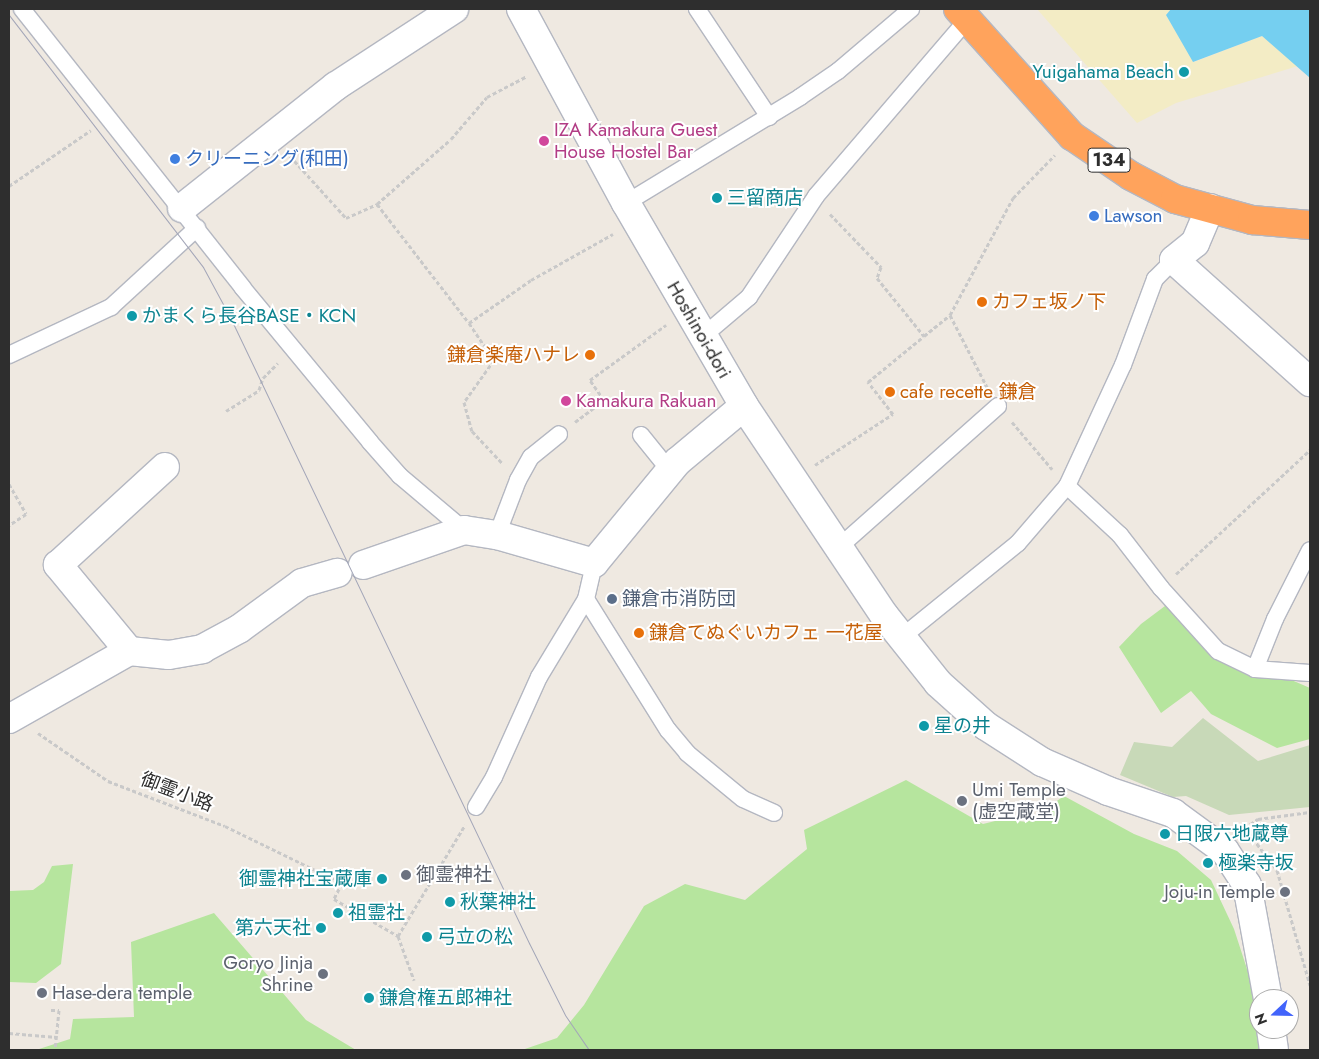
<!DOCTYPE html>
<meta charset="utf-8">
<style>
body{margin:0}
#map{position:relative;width:1319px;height:1059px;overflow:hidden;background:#efe9e1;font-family:Jost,"Noto Sans JP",sans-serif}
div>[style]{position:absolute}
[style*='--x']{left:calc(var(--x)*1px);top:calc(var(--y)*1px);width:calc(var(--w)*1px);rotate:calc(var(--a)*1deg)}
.green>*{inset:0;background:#b6e59e}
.sand>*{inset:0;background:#f3ecc5}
.cemetery>*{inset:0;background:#c8d9b8}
.water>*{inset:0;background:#75cff0}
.path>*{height:3px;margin-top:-1.5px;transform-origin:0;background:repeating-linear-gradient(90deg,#c9c9c9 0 4px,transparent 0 6.5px)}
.roads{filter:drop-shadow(1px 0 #b4b7c1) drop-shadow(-1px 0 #b4b7c1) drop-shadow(0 1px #b4b7c1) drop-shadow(0 -1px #b4b7c1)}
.lane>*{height:16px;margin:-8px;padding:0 8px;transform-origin:8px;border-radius:8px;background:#fff}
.street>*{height:28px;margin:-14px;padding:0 14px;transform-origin:14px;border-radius:14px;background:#fff}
.secondary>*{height:28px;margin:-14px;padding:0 14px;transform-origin:14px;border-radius:14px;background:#fff}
.highway>*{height:28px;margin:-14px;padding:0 14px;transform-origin:14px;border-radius:14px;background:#ffa35c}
.tram>*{height:1px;margin:-0.5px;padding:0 0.5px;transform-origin:0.5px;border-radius:0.5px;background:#a3a6b8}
.dots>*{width:14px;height:14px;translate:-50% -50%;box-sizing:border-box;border:2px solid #fff;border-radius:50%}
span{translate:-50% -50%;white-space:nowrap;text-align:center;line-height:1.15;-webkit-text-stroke:4px #fff;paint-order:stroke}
.shield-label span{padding:1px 4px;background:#fff;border:1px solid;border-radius:4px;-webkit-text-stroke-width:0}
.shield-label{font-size:18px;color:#2e2e2e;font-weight:700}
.culture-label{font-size:19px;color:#0d838f}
.right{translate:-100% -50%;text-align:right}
.left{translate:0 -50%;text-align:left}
.hotel-label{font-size:19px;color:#b23c85}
.shop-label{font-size:19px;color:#366cbe}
.food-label{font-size:19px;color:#c56008}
.street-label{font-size:19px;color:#2e2e2e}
.service-label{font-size:19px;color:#4e5e75}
.worship-label{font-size:19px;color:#5b616d}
.frame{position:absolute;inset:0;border:10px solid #2e2e2e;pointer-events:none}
.north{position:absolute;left:1249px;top:989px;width:50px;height:50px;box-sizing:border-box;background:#fff;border:1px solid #ababab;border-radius:50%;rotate:249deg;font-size:14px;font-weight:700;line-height:20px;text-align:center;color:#2e2e2e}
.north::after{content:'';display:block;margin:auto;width:18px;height:22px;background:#4264fb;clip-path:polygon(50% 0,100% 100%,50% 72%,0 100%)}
</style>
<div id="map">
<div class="green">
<div style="clip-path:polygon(1169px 603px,1238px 657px,1310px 688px,1310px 739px,1277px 748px,1211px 714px,1191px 691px,1161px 713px,1119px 647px,1141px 624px)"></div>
<div style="clip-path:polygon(906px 780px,983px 824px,1003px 819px,1027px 822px,1064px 796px,1134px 834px,1177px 851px,1211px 880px,1234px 929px,1259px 1006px,1263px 1050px,522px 1050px,557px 1038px,584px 1005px,644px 906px,685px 884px,745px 900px,807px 849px,804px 830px)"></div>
<div style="clip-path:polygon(73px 864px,61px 964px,36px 983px,9px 982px,9px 891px,33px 890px,44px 882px,52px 866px)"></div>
<div style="clip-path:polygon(214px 913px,306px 1020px,356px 1050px,36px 1050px,70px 1039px,73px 1019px,134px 1017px,131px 942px)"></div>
</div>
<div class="sand">
<div style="clip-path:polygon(1037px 9px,1171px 9px,1166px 15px,1194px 62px,1262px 36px,1298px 66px,1176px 103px,1137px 123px)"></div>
</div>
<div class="cemetery">
<div style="clip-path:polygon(1203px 718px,1258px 761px,1310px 745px,1310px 807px,1229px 815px,1186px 796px,1173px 797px,1120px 775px,1134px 742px,1172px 747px)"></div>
</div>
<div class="water">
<div style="clip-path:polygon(1171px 9px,1310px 9px,1310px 78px,1262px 36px,1193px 62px,1166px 15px)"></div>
</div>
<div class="path">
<div style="--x:290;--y:156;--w:84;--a:47.9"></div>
<div style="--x:346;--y:218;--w:34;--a:-24"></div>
<div style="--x:377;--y:204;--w:150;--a:52.3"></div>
<div style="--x:469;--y:323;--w:45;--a:56"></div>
<div style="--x:494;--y:360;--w:52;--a:125.5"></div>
<div style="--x:464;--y:402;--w:30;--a:75"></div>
<div style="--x:472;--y:431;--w:44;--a:46.8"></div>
<div style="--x:9;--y:186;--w:99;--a:-34.3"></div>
<div style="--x:377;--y:204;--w:98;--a:-41.3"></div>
<div style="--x:451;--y:139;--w:55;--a:-49.4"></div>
<div style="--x:487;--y:97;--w:45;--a:-27.7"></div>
<div style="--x:830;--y:214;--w:74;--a:46.1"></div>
<div style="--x:881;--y:267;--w:12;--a:110"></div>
<div style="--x:877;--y:278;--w:75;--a:51"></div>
<div style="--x:924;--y:336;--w:33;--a:-39"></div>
<div style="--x:950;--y:315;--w:81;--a:62.8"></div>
<div style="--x:950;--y:315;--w:133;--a:-61.7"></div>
<div style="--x:1013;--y:198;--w:60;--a:-45.7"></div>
<div style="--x:469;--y:323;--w:75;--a:-34.7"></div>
<div style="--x:531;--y:280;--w:94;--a:-29.3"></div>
<div style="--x:226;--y:411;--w:39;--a:-32"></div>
<div style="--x:259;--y:390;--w:13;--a:-72"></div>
<div style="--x:263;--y:378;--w:21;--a:-45"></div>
<div style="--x:575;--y:422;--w:36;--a:-37"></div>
<div style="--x:604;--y:400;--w:24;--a:-125"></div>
<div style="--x:590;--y:380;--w:94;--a:-35.9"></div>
<div style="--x:1012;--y:422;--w:62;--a:49.6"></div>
<div style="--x:815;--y:465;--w:93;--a:-33.2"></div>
<div style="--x:893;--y:414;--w:41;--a:-128"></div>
<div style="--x:868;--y:382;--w:72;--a:-39.4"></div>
<div style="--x:9;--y:484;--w:34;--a:60"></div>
<div style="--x:26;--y:514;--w:20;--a:147"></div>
<div style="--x:1176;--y:574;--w:183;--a:-42.8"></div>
<div style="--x:38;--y:733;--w:85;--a:34.4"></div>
<div style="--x:108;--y:781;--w:125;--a:21"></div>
<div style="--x:225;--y:826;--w:130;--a:26"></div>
<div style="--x:342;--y:883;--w:18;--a:117"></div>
<div style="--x:334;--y:899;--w:74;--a:30"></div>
<div style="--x:398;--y:936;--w:47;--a:70"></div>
<div style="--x:1239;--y:825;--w:7;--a:27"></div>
<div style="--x:1245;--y:828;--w:53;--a:52.7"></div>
<div style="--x:1277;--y:870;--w:120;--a:74"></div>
<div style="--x:1245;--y:828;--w:16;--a:-35"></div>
<div style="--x:1258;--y:819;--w:52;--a:-7.7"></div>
<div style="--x:398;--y:936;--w:130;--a:-58.9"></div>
<div style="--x:51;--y:1010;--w:8;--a:0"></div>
<div style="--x:59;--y:1010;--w:40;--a:95.7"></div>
<div style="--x:9;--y:1033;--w:48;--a:4.8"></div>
</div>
<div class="roads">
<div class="lane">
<div style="--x:22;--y:9;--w:355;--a:51.6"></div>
<div style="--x:242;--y:287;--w:201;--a:50.4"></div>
<div style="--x:370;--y:442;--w:45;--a:48.6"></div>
<div style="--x:400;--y:476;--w:84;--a:40.2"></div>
<div style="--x:697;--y:9;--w:130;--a:56.3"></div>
<div style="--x:626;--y:203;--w:204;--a:-31.3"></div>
<div style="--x:800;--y:97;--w:46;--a:-34.4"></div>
<div style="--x:838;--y:71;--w:96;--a:-40.3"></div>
<div style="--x:702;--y:337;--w:62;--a:-40.4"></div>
<div style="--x:749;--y:297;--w:121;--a:-56.4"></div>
<div style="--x:816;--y:196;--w:232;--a:-49.4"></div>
<div style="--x:9;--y:355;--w:113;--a:-25.2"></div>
<div style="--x:111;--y:307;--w:117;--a:-42.6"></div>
<div style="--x:641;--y:435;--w:46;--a:51.1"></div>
<div style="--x:1067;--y:486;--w:72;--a:42.8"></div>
<div style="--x:1120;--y:535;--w:67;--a:52.3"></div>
<div style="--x:1161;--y:588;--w:85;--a:47.9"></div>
<div style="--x:1218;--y:651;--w:41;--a:25.9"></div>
<div style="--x:1255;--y:669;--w:55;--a:4.2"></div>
<div style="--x:497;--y:535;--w:59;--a:-69.1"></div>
<div style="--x:518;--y:480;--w:26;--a:-61"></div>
<div style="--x:531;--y:457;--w:36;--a:-39"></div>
<div style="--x:838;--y:548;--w:214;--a:-41.6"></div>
<div style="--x:586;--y:599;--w:155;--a:58"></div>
<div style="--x:668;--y:730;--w:30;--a:50"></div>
<div style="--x:687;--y:753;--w:72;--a:39.4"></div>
<div style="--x:743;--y:799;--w:34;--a:24"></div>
<div style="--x:902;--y:637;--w:149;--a:-39"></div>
<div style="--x:1018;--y:543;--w:75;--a:-49.3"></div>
<div style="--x:1067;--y:486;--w:133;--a:-65.2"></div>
<div style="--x:1123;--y:365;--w:92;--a:-69.6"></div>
<div style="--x:1155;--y:279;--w:27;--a:-45"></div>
<div style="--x:1255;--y:669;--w:54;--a:-68.2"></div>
<div style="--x:1275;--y:619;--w:77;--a:-63.1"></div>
<div style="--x:476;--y:807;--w:35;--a:-59"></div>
<div style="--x:494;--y:777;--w:110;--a:-65.8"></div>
<div style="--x:539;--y:677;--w:91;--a:-58.9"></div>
<div style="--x:586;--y:599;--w:37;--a:-77"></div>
</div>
<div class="street">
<div style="--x:182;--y:208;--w:196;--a:-38.4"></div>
<div style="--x:336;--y:86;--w:141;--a:-33.1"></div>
<div style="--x:1210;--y:208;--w:38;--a:113"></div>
<div style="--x:1195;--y:243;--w:27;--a:141"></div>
<div style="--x:1174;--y:260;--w:183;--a:41.9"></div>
<div style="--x:363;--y:565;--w:107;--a:-19.1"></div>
<div style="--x:464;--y:530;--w:33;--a:9"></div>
<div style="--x:497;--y:535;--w:101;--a:16.1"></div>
<div style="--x:594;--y:563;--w:131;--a:-50.6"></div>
<div style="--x:677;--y:462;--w:87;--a:-39.9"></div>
<div style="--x:129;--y:651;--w:112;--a:-129.5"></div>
<div style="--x:58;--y:565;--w:145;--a:-42.5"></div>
<div style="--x:9;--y:719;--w:138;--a:-29.5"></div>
<div style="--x:129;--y:651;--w:40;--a:5.7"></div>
<div style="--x:169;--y:655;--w:34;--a:-10"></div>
<div style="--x:202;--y:649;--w:42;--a:-28.4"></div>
<div style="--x:239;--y:629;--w:78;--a:-36.1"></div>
<div style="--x:302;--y:583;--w:37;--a:-16"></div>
</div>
<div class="secondary">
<div style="--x:521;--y:9;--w:221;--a:61.6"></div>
<div style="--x:626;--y:203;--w:235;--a:59.8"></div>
<div style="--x:744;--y:406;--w:252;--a:56.2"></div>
<div style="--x:884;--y:615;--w:87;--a:51.5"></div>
<div style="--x:938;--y:683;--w:64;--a:41.9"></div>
<div style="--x:986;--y:726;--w:67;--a:32.7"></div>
<div style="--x:1042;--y:762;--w:72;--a:23.7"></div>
<div style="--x:1108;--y:791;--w:69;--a:18.7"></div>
<div style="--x:1173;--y:813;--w:64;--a:36.2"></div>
<div style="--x:1225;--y:851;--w:40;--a:57.1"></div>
<div style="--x:1247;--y:885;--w:116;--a:79.6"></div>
<div style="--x:1271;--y:1029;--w:21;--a:82"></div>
</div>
<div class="highway">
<div style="--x:958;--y:9;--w:171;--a:48.1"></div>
<div style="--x:1072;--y:136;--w:71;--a:34.1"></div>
<div style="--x:1131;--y:176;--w:50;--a:27.6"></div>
<div style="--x:1175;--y:199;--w:80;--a:15.3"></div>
<div style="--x:1252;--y:220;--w:58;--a:4.9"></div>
</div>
</div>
<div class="tram">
<div style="--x:9;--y:15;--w:318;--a:52.4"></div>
<div style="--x:203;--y:267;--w:57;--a:61.6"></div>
<div style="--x:230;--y:317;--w:694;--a:64.47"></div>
<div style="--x:529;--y:943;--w:80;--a:63.4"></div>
<div style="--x:565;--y:1015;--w:42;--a:55.6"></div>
</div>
<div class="dots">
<div style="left:1184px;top:72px;background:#0f9aa8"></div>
<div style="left:544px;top:141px;background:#d1479c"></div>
<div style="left:175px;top:159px;background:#3f7fe0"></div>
<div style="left:717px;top:198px;background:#0f9aa8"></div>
<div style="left:1094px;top:216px;background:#3f7fe0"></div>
<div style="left:982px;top:302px;background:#e8710a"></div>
<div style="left:132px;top:316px;background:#0f9aa8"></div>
<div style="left:590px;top:355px;background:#e8710a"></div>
<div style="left:890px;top:392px;background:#e8710a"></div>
<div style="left:566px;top:401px;background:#d1479c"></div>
<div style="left:612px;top:599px;background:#5c6f8a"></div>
<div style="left:639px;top:633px;background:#e8710a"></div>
<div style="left:924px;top:726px;background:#0f9aa8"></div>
<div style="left:962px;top:801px;background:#6b7280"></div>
<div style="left:1165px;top:834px;background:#0f9aa8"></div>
<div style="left:1208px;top:863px;background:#0f9aa8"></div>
<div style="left:406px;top:875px;background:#6b7280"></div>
<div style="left:382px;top:879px;background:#0f9aa8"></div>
<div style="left:1285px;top:892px;background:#6b7280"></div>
<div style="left:450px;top:902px;background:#0f9aa8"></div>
<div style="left:338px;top:913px;background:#0f9aa8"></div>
<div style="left:321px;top:928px;background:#0f9aa8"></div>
<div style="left:427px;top:937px;background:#0f9aa8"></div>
<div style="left:323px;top:974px;background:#6b7280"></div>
<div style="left:42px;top:993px;background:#6b7280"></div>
<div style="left:369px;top:998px;background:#0f9aa8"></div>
</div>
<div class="shield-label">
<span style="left:1109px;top:160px">134</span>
</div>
<div class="culture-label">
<span class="right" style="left:1174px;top:72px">Yuigahama Beach</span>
<span class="left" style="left:727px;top:198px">三留商店</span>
<span class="left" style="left:142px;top:316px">かまくら長谷BASE・KCN</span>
<span class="left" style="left:934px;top:726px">星の井</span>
<span class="left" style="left:1175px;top:834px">日限六地蔵尊</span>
<span class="left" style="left:1218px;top:863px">極楽寺坂</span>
<span class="right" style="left:372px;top:879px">御霊神社宝蔵庫</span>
<span class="left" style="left:460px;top:902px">秋葉神社</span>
<span class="left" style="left:348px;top:913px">祖霊社</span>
<span class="right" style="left:311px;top:928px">第六天社</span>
<span class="left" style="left:437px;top:937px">弓立の松</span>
<span class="left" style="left:379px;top:998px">鎌倉権五郎神社</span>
</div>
<div class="hotel-label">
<span class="left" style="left:554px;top:141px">IZA Kamakura Guest<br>House Hostel Bar</span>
<span class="left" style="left:576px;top:401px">Kamakura Rakuan</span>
</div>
<div class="shop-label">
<span class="left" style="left:185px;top:159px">クリーニング(和田)</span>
<span class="left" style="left:1104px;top:216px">Lawson</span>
</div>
<div class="food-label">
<span class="left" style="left:992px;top:302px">カフェ坂ノ下</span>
<span class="right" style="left:580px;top:355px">鎌倉楽庵ハナレ</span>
<span class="left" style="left:900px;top:392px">cafe recette 鎌倉</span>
<span class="left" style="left:649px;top:633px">鎌倉てぬぐいカフェ 一花屋</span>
</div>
<div class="street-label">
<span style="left:699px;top:330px;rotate:60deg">Hoshinoi-dori</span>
<span style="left:177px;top:792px;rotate:21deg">御霊小路</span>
</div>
<div class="service-label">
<span class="left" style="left:622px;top:599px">鎌倉市消防団</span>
</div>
<div class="worship-label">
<span class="left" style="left:972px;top:801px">Umi Temple<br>(虚空蔵堂)</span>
<span class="left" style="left:416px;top:875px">御霊神社</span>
<span class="right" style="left:1275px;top:892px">Joju-in Temple</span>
<span class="right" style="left:313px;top:974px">Goryo Jinja<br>Shrine</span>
<span class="left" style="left:52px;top:993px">Hase-dera temple</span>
</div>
<div class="frame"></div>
<div class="north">N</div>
</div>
